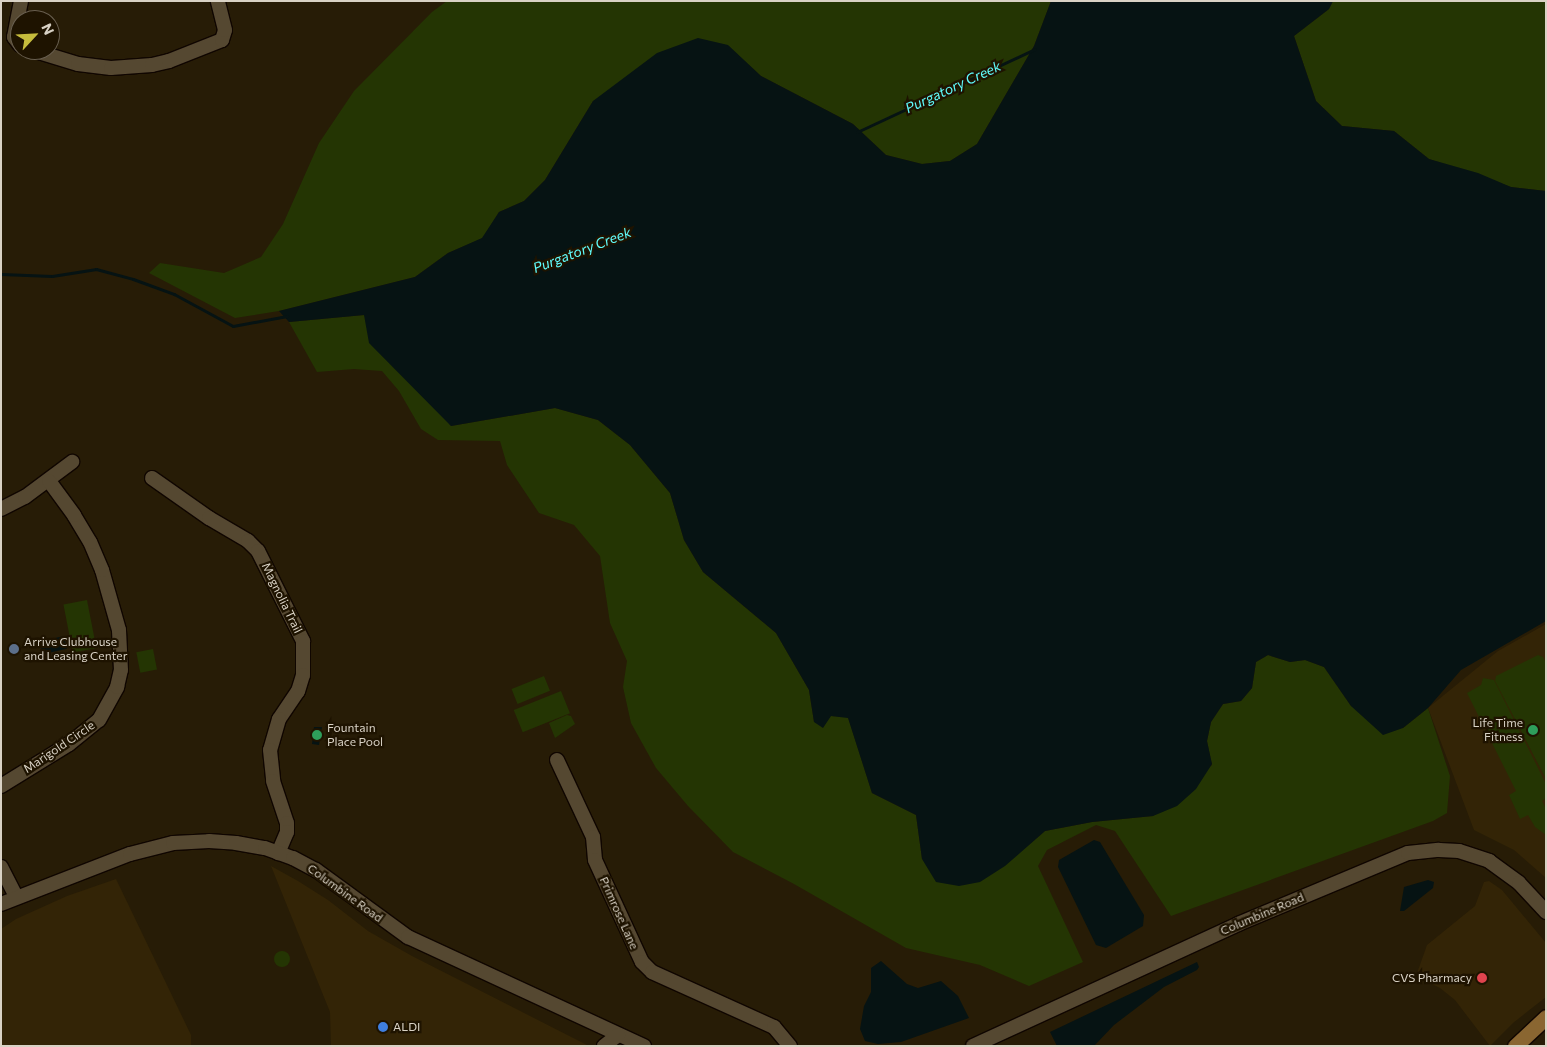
<!DOCTYPE html>
<style>
body{margin:0}
#map{position:relative;width:1547px;height:1047px;overflow:hidden;background:#271c06;font-family:Commissioner,sans-serif}
div>[style]{position:absolute}
[style*='--x']{left:calc(var(--x)*1px);top:calc(var(--y)*1px);width:calc(var(--w)*1px);rotate:calc(var(--a)*1deg)}
.built>*{inset:0;background:#332406}
.green>*{inset:0;background:#243503;transform-origin:0 0}
.round{border-radius:50%}
.water>*{inset:0;background:#061313;transform-origin:0 0}
.stream>*{height:3px;margin:-1.5px;padding:0 1.5px;transform-origin:1.5px;border-radius:1.5px;background:#061313}
.roads{filter:drop-shadow(1px 0 #100600) drop-shadow(-1px 0 #100600) drop-shadow(0 1px #100600) drop-shadow(0 -1px #100600)}
.minor>*{height:14px;margin:-7px;padding:0 7px;transform-origin:7px;border-radius:7px;background:#554831}
.major>*{height:15px;margin:-7.5px;padding:0 7.5px;transform-origin:7.5px;border-radius:7.5px;background:#8a6631}
.dots>*{width:14px;height:14px;translate:-50% -50%;box-sizing:border-box;border:2px solid #1e1300;border-radius:50%}
span{translate:-50% -50%;white-space:nowrap;text-align:center;line-height:1.15;-webkit-text-stroke:4.5px #1e1300;paint-order:stroke}
.street-label{font-size:12px;color:#d9d2c5}
.poi-label{font-size:12px;color:#d9d2c5}
.left{translate:0 -50%;text-align:left}
.right{translate:-100% -50%;text-align:right}
.water-label{font-size:14px;color:#60fcfc;font-style:italic}
.frame{position:absolute;inset:0;border:2px solid #d9d2c5;pointer-events:none}
.north{position:absolute;left:10px;top:10px;width:50px;height:50px;box-sizing:border-box;background:#1e1300;border:1px solid #695f4f;border-radius:50%;rotate:65deg;font-size:14px;font-weight:700;line-height:20px;text-align:center;color:#d9d2c5}
.north::after{content:'';display:block;margin:auto;width:18px;height:22px;background:#c6bc3c;clip-path:polygon(50% 0,100% 100%,50% 72%,0 100%)}
</style>
<div id="map">
<div class="built">
<div style="clip-path:polygon(1546px 624px,1546px 878px,1514px 850px,1474px 830px,1428px 708px,1498px 651px)"></div>
<div style="clip-path:polygon(271px 866px,298px 881px,328px 900px,368px 931px,412px 956px,589px 1046px,331px 1046px,330px 1012px)"></div>
<div style="clip-path:polygon(116px 879px,191px 1035px,191px 1046px,1px 1046px,1px 929px,16px 919px,67px 896px)"></div>
<div style="clip-path:polygon(1489px 881px,1502px 890px,1546px 943px,1546px 997px,1513px 1023px,1490px 1046px,1455px 1000px,1440px 988px,1416px 976px,1427px 945px,1475px 906px,1484px 882px)"></div>
</div>
<div class="green">
<div style="clip-path:polygon(447px 1px,1051px 1px,1034px 46px,977px 144px,950px 161px,922px 164px,886px 155px,853px 124px,761px 76px,728px 46px,593px 101px,545px 180px,524px 201px,499px 212px,483px 238px,448px 253px,415px 277px,279px 311px,235px 318px,149px 273px,160px 263px,224px 273px,261px 257px,283px 224px,319px 143px,354px 91px,432px 12px)"></div>
<div style="clip-path:polygon(1333px 1px,1546px 1px,1546px 191px,1511px 187px,1429px 159px,1394px 131px,1342px 126px,1316px 101px,1294px 36px,1329px 9px)"></div>
<div style="clip-path:polygon(364px 315px,451px 426px,555px 408px,598px 420px,630px 445px,670px 493px,684px 540px,703px 572px,776px 633px,809px 690px,814px 722px,831px 716px,848px 717px,872px 793px,916px 815px,922px 859px,1025px 848px,1045px 831px,1092px 822px,1153px 816px,1212px 765px,1207px 741px,1211px 722px,1223px 704px,1241px 701px,1252px 688px,1256px 662px,1268px 655px,1290px 662px,1305px 660px,1324px 667px,1351px 706px,1403px 728px,1428px 708px,1450px 776px,1447px 813px,1433px 821px,1171px 916px,1115px 831px,1096px 825px,1047px 850px,1038px 866px,1083px 962px,1029px 986px,980px 965px,906px 948px,794px 884px,733px 852px,688px 806px,656px 768px,631px 723px,623px 687px,627px 661px,610px 623px,600px 556px,574px 525px,539px 513px,507px 465px,500px 441px,438px 440px,421px 429px,399px 391px,382px 371px,354px 369px,317px 372px,289px 322px)"></div>
<div style="left:87px;top:600px;width:49px;height:24px;rotate:79deg"></div>
<div style="left:153px;top:649px;width:21px;height:17px;rotate:79deg"></div>
<div style="clip-path:polygon(1538px 655px,1543px 657px,1546px 663px,1546px 779px,1495px 681px,1496px 676px)"></div>
<div style="left:544px;top:676px;width:16px;height:35px;rotate:68deg"></div>
<div style="clip-path:polygon(1483px 678px,1494px 680px,1546px 784px,1546px 798px,1542px 801px,1546px 809px,1546px 835px,1535px 827px,1528px 815px,1520px 819px,1509px 795px,1516px 791px,1467px 693px,1481px 685px)"></div>
<div style="left:561px;top:691px;width:24px;height:51px;rotate:68deg"></div>
<div style="clip-path:polygon(567px 715px,571px 716px,575px 724px,555px 738px,549px 723px)"></div>
<div class="round" style="left:274px;top:951px;width:16px;height:16px"></div>
</div>
<div class="water">
<div style="clip-path:polygon(1051px 1px,1333px 1px,1329px 9px,1294px 36px,1316px 101px,1342px 126px,1394px 131px,1429px 159px,1478px 173px,1511px 187px,1546px 191px,1546px 621px,1461px 670px,1428px 708px,1403px 728px,1383px 735px,1351px 706px,1324px 667px,1305px 660px,1290px 662px,1268px 655px,1256px 662px,1252px 688px,1241px 701px,1223px 704px,1211px 722px,1207px 741px,1212px 764px,1196px 789px,1177px 806px,1153px 816px,1092px 822px,1045px 831px,1005px 866px,980px 882px,959px 886px,936px 882px,922px 859px,916px 815px,872px 793px,848px 718px,831px 716px,823px 728px,814px 722px,809px 690px,776px 633px,703px 572px,684px 540px,670px 493px,630px 445px,598px 420px,555px 408px,451px 426px,369px 343px,364px 315px,289px 322px,279px 311px,415px 277px,448px 253px,482px 238px,499px 212px,524px 201px,545px 180px,593px 101px,657px 53px,698px 38px,728px 45px,761px 76px,853px 124px,886px 155px,922px 164px,950px 161px,977px 144px,1034px 46px)"></div>
<div style="left:64px;top:636px;width:13px;height:25px;rotate:77deg"></div>
<div style="clip-path:polygon(314px 727px,322px 727px,319px 745px,312px 744px)"></div>
<div style="clip-path:polygon(1094px 840px,1100px 842px,1144px 915px,1143px 926px,1106px 948px,1096px 945px,1058px 867px,1059px 860px)"></div>
<div style="clip-path:polygon(1428px 880px,1434px 882px,1433px 888px,1404px 911px,1400px 911px,1404px 887px)"></div>
<div style="clip-path:polygon(881px 961px,907px 984px,918px 988px,941px 981px,958px 996px,969px 1018px,901px 1042px,878px 1044px,865px 1041px,860px 1029px,864px 1006px,871px 992px,871px 968px)"></div>
<div style="clip-path:polygon(1197px 962px,1199px 967px,1197px 970px,1164px 987px,1114px 1025px,1094px 1046px,1057px 1046px,1050px 1032px)"></div>
</div>
<div class="stream">
<div style="--x:857;--y:132;--w:196;--a:-25"></div>
<div style="--x:1;--y:274;--w:51;--a:2.2"></div>
<div style="--x:52;--y:276;--w:45;--a:-9"></div>
<div style="--x:96;--y:269;--w:38;--a:15"></div>
<div style="--x:133;--y:279;--w:44;--a:20.1"></div>
<div style="--x:174;--y:294;--w:67;--a:28.5"></div>
<div style="--x:233;--y:326;--w:55;--a:-10.5"></div>
</div>
<div class="roads">
<div class="minor">
<div style="--x:20;--y:45;--w:10;--a:-127"></div>
<div style="--x:14;--y:37;--w:37;--a:-79"></div>
<div style="--x:32;--y:50;--w:48;--a:16.9"></div>
<div style="--x:78;--y:64;--w:33;--a:7"></div>
<div style="--x:111;--y:68;--w:41;--a:-4.2"></div>
<div style="--x:152;--y:65;--w:17;--a:-13"></div>
<div style="--x:169;--y:61;--w:57;--a:-21.6"></div>
<div style="--x:222;--y:40;--w:10;--a:-73"></div>
<div style="--x:225;--y:30;--w:30;--a:-104"></div>
<div style="--x:152;--y:478;--w:70;--a:35.1"></div>
<div style="--x:209;--y:518;--w:45;--a:30.5"></div>
<div style="--x:248;--y:541;--w:14;--a:45"></div>
<div style="--x:258;--y:551;--w:101;--a:63.4"></div>
<div style="--x:303;--y:641;--w:34;--a:90"></div>
<div style="--x:303;--y:675;--w:17;--a:107"></div>
<div style="--x:298;--y:691;--w:34;--a:124"></div>
<div style="--x:279;--y:719;--w:32;--a:106"></div>
<div style="--x:270;--y:750;--w:31;--a:84"></div>
<div style="--x:273;--y:781;--w:44;--a:71.6"></div>
<div style="--x:287;--y:823;--w:9;--a:90"></div>
<div style="--x:287;--y:832;--w:23;--a:113"></div>
<div style="--x:1;--y:509;--w:27;--a:-27"></div>
<div style="--x:25;--y:497;--w:59;--a:-36.7"></div>
<div style="--x:557;--y:760;--w:85;--a:64.9"></div>
<div style="--x:593;--y:837;--w:23;--a:85"></div>
<div style="--x:595;--y:860;--w:112;--a:65.3"></div>
<div style="--x:642;--y:962;--w:14;--a:45"></div>
<div style="--x:652;--y:972;--w:134;--a:24.3"></div>
<div style="--x:774;--y:1027;--w:25;--a:50"></div>
<div style="--x:1;--y:786;--w:80;--a:-31.7"></div>
<div style="--x:69;--y:744;--w:38;--a:-39"></div>
<div style="--x:99;--y:720;--w:38;--a:-61"></div>
<div style="--x:117;--y:687;--w:17;--a:-77"></div>
<div style="--x:121;--y:670;--w:40;--a:-92.9"></div>
<div style="--x:119;--y:630;--w:62;--a:-105.8"></div>
<div style="--x:102;--y:570;--w:30;--a:-113"></div>
<div style="--x:90;--y:542;--w:31;--a:-121"></div>
<div style="--x:74;--y:515;--w:42;--a:-126.3"></div>
<div style="--x:1;--y:867;--w:34;--a:63"></div>
<div style="--x:1;--y:904;--w:138;--a:-21.2"></div>
<div style="--x:130;--y:854;--w:44;--a:-14.3"></div>
<div style="--x:173;--y:843;--w:36;--a:-3"></div>
<div style="--x:209;--y:841;--w:27;--a:4"></div>
<div style="--x:236;--y:843;--w:29;--a:10"></div>
<div style="--x:265;--y:848;--w:30;--a:20"></div>
<div style="--x:293;--y:858;--w:26;--a:28"></div>
<div style="--x:316;--y:870;--w:114;--a:36.1"></div>
<div style="--x:408;--y:937;--w:260;--a:24.8"></div>
<div style="--x:604;--y:1046;--w:18;--a:-38"></div>
<div style="--x:973;--y:1046;--w:292;--a:-24.7"></div>
<div style="--x:1238;--y:924;--w:184;--a:-22.7"></div>
<div style="--x:1408;--y:853;--w:31;--a:-6"></div>
<div style="--x:1439;--y:850;--w:20;--a:3"></div>
<div style="--x:1459;--y:851;--w:32;--a:18"></div>
<div style="--x:1489;--y:861;--w:37;--a:36"></div>
<div style="--x:1519;--y:883;--w:40;--a:47"></div>
</div>
<div class="major">
<div style="--x:1515;--y:1046;--w:42;--a:-43.1"></div>
</div>
</div>
<div class="dots">
<div style="left:14px;top:649px;background:#5c6f8a"></div>
<div style="left:1533px;top:730px;background:#2e9e5b"></div>
<div style="left:317px;top:735px;background:#2e9e5b"></div>
<div style="left:1482px;top:978px;background:#e0444e"></div>
<div style="left:383px;top:1027px;background:#3f7fe0"></div>
</div>
<div class="street-label">
<span style="left:282px;top:598px;rotate:64deg">Magnolia Trail</span>
<span style="left:59px;top:747px;rotate:-34deg">Marigold Circle</span>
<span style="left:345px;top:893px;rotate:36deg">Columbine Road</span>
<span style="left:619px;top:913px;rotate:66deg">Primrose Lane</span>
<span style="left:1262px;top:914px;rotate:-23deg">Columbine Road</span>
</div>
<div class="poi-label">
<span class="left" style="left:24px;top:649px">Arrive Clubhouse<br>and Leasing Center</span>
<span class="right" style="left:1523px;top:730px">Life Time<br>Fitness</span>
<span class="left" style="left:327px;top:735px">Fountain<br>Place Pool</span>
<span class="right" style="left:1472px;top:978px">CVS Pharmacy</span>
<span class="left" style="left:393px;top:1027px">ALDI</span>
</div>
<div class="water-label">
<span style="left:953px;top:87px;rotate:-25deg">Purgatory Creek</span>
<span style="left:582px;top:250px;rotate:-21deg">Purgatory Creek</span>
</div>
<div class="frame"></div>
<div class="north">N</div>
</div>
